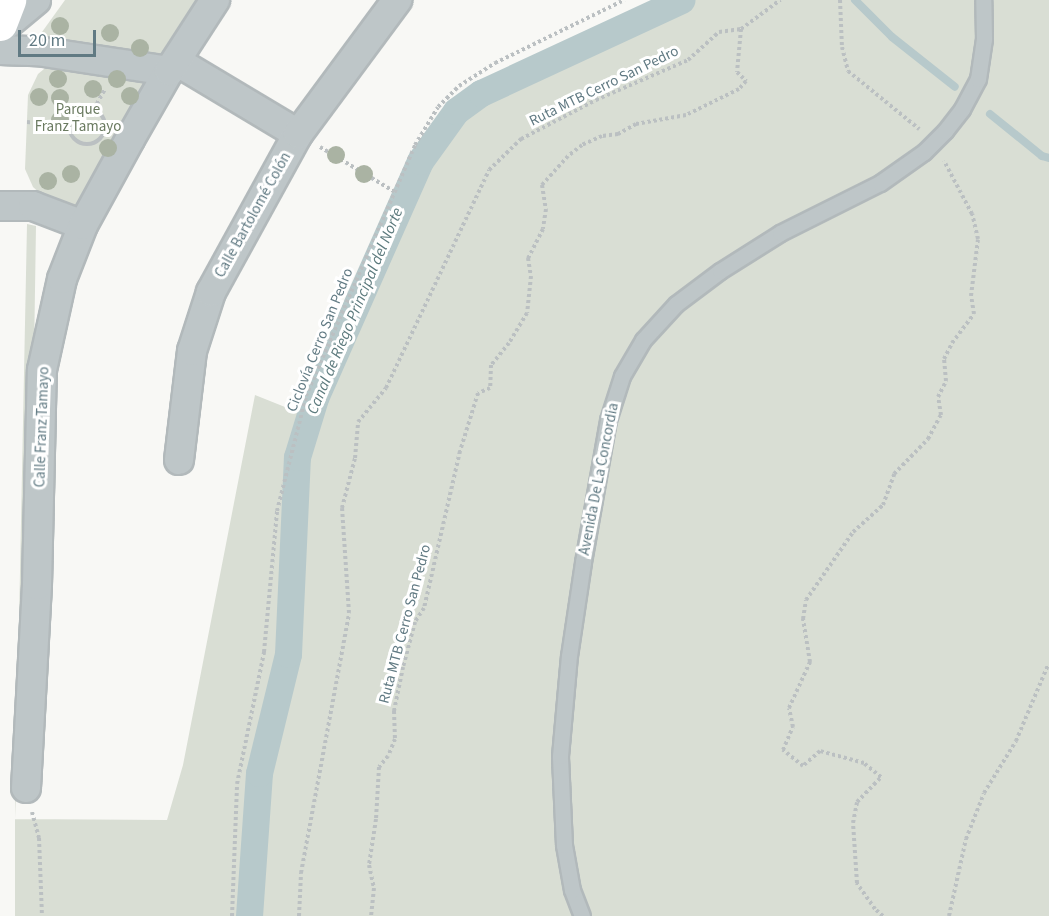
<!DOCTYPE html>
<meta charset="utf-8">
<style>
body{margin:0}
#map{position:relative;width:1049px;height:916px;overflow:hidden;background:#f8f8f5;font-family:"Source Sans 3",sans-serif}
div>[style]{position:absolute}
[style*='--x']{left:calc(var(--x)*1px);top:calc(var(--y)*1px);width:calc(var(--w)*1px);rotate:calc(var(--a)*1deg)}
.green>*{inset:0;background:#d9ded4}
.stream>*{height:8px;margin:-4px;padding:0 4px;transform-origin:4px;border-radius:4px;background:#b7c9cb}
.canal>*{height:27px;margin:-13.5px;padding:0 13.5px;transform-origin:13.5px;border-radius:13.5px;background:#b7c9cb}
.path>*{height:4px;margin-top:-2px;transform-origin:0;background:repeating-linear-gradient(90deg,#bbc0c2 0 3px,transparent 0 6px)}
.path>.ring{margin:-2px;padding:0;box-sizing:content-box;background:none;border:4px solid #bbc0c2;border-radius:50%}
.roads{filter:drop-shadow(2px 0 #b2b9bb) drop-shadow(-2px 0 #b2b9bb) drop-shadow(0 2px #b2b9bb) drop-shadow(0 -2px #b2b9bb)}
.service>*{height:15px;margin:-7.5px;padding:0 7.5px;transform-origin:7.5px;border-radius:7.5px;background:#bec6c8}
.minor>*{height:28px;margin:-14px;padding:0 14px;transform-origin:14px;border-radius:14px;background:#bec6c8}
.trunk>*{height:33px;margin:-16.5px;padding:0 16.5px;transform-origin:16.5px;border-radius:16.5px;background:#fff}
.trees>*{width:18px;height:18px;margin:-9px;border-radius:50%;background:#aab3a3}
span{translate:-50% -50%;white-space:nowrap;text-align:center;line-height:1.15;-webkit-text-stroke:6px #fff;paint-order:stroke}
.street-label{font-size:15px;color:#617a83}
.park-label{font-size:15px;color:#6a7a60}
.water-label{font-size:16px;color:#5c7a7d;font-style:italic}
.scale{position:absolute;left:18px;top:30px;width:78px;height:27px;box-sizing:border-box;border:3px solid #617a83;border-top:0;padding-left:8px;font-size:18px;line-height:21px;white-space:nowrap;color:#617a83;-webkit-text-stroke:4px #fff;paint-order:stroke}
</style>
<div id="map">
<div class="green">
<div style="clip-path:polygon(65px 0,206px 0,174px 50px,160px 57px,53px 42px,42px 32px)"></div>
<div style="clip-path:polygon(691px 0,1049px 0,1049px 916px,15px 916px,15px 820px,27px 224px,36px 226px,34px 354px,29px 580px,15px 819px,167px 820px,183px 765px,255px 395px,315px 419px,430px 160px,458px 119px,520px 80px,652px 22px)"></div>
<div style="clip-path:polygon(50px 64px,152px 82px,79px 211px,42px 195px,33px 187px,25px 169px,28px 95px,38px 74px)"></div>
</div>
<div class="stream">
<div style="--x:855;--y:0;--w:52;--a:45"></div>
<div style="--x:892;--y:37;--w:80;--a:38.4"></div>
<div style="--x:990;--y:114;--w:67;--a:38.9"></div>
<div style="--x:1042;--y:156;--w:7;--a:16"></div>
</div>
<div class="canal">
<div style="--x:249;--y:916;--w:143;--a:-86"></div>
<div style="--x:259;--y:773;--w:122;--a:-76.3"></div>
<div style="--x:288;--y:654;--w:197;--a:-87.4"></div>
<div style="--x:297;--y:457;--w:62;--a:-73"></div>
<div style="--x:315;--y:398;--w:259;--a:-66.1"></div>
<div style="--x:420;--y:161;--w:62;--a:-54.2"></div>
<div style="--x:456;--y:111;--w:31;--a:-36"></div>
<div style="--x:481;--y:93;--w:221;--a:-24.9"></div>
</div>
<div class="path">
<div style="--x:840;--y:0;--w:47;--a:87.6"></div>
<div style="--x:842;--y:47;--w:25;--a:76"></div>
<div style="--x:848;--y:71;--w:92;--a:39.2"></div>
<div style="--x:741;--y:29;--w:49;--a:-36.6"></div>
<div class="ring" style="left:69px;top:108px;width:32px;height:32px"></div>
<div style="--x:94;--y:109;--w:23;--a:-61"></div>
<div style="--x:27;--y:122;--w:42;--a:5.4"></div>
<div style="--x:320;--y:147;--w:87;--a:31"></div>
<div style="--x:32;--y:812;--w:27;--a:75"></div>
<div style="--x:39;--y:838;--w:78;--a:87.8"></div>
<div style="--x:232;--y:916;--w:132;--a:-87.8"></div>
<div style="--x:237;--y:784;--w:135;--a:-78.4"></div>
<div style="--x:264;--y:652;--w:142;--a:-84.7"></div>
<div style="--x:277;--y:511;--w:119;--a:-75.8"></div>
<div style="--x:306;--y:396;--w:274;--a:-66.5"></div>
<div style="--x:415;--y:145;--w:44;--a:-58.8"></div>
<div style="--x:438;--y:107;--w:30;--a:-45"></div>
<div style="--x:459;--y:86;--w:43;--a:-32.6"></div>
<div style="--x:495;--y:63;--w:144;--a:-26"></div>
<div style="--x:299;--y:916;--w:43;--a:-87.3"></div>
<div style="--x:301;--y:873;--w:264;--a:-79.5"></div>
<div style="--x:349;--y:613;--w:105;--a:-93.8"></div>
<div style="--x:342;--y:508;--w:52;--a:-75.4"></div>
<div style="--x:355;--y:458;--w:36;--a:-85"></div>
<div style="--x:358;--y:422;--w:44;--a:-50.5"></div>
<div style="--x:386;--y:388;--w:241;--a:-64.7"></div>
<div style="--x:489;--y:170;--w:45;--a:-44.1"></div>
<div style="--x:521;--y:139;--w:85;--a:-27.5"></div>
<div style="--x:596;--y:100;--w:100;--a:-23.5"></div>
<div style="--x:688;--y:60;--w:42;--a:-42.1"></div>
<div style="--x:719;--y:32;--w:22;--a:-8"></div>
<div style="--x:741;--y:29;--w:43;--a:95.3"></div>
<div style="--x:737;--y:72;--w:13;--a:45"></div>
<div style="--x:746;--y:81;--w:11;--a:131"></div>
<div style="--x:739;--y:89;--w:59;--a:153.9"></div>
<div style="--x:686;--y:115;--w:51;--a:169.8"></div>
<div style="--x:636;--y:124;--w:21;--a:151"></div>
<div style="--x:618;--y:134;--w:16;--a:173"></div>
<div style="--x:602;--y:136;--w:22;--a:156"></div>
<div style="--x:582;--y:145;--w:18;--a:142"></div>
<div style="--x:568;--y:156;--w:39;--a:132"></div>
<div style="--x:542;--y:185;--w:24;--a:81"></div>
<div style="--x:546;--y:209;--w:20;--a:99"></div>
<div style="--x:543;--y:229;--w:33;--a:117"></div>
<div style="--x:528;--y:258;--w:18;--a:81"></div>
<div style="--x:531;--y:276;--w:37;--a:96"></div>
<div style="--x:527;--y:313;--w:35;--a:121"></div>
<div style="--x:509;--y:343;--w:28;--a:129"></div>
<div style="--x:491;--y:365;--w:23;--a:92"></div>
<div style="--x:490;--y:388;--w:13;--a:157"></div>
<div style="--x:478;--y:393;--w:61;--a:107.2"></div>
<div style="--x:460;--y:451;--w:161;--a:102.9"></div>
<div style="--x:424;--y:608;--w:17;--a:123"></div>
<div style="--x:415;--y:622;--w:47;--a:104.9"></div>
<div style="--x:403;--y:667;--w:45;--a:101.6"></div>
<div style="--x:394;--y:711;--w:28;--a:88"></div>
<div style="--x:395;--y:739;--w:18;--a:112"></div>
<div style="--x:388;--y:756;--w:14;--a:129"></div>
<div style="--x:379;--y:767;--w:52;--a:93.3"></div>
<div style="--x:376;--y:819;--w:47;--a:98.7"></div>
<div style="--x:369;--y:865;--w:24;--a:78"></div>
<div style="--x:374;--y:888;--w:28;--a:96"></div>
<div style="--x:883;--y:916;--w:11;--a:-139"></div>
<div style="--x:875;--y:909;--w:32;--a:-125"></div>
<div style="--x:857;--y:883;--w:60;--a:-93.8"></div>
<div style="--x:853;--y:823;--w:21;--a:-79"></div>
<div style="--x:857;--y:802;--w:35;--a:-46"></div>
<div style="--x:881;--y:777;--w:22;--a:-141"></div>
<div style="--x:864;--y:763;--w:46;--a:-164.7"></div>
<div style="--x:820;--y:751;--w:23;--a:139"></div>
<div style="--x:803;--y:766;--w:26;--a:-141"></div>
<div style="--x:783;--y:750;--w:25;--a:-67"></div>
<div style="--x:793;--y:727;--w:19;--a:-102"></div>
<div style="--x:789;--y:708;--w:51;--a:-65.5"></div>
<div style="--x:810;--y:662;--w:44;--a:-99.2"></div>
<div style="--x:803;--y:619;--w:19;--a:-81"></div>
<div style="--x:806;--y:600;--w:83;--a:-55.3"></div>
<div style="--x:853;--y:532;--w:40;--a:-42"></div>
<div style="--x:883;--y:505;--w:33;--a:-70"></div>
<div style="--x:894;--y:474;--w:49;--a:-45.8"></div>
<div style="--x:928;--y:439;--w:27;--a:-62"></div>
<div style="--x:941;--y:415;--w:18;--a:-99"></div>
<div style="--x:938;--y:397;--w:18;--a:-63"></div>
<div style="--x:946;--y:381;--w:22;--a:-95"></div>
<div style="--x:944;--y:359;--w:18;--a:-63"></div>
<div style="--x:952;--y:343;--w:36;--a:-53"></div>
<div style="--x:974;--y:314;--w:18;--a:-99"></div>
<div style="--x:971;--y:296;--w:57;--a:-83"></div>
<div style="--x:978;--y:239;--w:26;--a:-103"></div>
<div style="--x:972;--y:214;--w:60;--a:-117.8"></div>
<div style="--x:949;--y:916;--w:79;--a:-77.6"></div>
<div style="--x:966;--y:839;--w:49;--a:-68.6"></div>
<div style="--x:984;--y:793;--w:61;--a:-58.4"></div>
<div style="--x:1016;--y:741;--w:82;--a:-67.2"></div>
</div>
<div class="roads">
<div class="service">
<div style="--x:582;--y:916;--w:28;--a:-111"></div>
<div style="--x:572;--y:890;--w:46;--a:-100.1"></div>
<div style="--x:564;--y:845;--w:89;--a:-92.6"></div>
<div style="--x:560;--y:756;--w:100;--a:-84.9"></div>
<div style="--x:569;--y:656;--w:95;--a:-81.5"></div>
<div style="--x:583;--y:562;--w:144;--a:-80"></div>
<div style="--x:608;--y:420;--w:46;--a:-72.3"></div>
<div style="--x:622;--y:376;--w:42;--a:-59.7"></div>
<div style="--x:643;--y:340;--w:49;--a:-47.5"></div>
<div style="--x:676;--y:304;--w:55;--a:-36.9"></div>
<div style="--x:720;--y:271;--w:71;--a:-32.3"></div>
<div style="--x:780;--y:233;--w:112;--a:-26.6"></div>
<div style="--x:880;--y:183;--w:54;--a:-35.2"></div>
<div style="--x:924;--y:152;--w:30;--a:-45"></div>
<div style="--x:945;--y:131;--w:28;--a:-52"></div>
<div style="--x:962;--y:109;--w:34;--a:-62"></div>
<div style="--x:978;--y:79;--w:40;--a:-81.5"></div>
<div style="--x:984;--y:39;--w:39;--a:-91"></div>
</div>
<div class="minor">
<div style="--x:0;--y:30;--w:47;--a:-39.8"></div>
<div style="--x:0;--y:50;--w:37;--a:2"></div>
<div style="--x:37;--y:51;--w:134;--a:8.6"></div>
<div style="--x:176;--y:61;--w:142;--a:30.9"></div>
<div style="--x:0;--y:206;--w:33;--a:0"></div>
<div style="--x:33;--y:206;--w:53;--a:20.8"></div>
<div style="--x:179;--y:460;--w:110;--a:-83.2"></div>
<div style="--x:192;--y:351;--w:62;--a:-72.1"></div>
<div style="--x:211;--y:292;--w:180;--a:-61.2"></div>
<div style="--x:298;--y:134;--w:167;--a:-53.5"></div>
<div style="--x:26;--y:788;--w:203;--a:-86.9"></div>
<div style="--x:37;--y:585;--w:215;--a:-88.7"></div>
<div style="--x:42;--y:370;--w:93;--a:-77.6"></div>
<div style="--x:62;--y:279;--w:58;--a:-68.7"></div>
<div style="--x:83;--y:225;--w:98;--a:-61.3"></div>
<div style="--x:130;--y:139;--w:78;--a:-60.2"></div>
<div style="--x:169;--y:71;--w:85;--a:-57.1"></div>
</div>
<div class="trunk">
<div style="--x:0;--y:24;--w:26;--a:-69"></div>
</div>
</div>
<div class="trees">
<div style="left:60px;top:26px"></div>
<div style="left:110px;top:33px"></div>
<div style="left:140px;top:48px"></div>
<div style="left:58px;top:79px"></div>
<div style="left:117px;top:79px"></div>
<div style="left:93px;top:89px"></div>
<div style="left:130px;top:96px"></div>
<div style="left:39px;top:97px"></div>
<div style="left:60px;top:98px"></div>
<div style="left:60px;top:120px"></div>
<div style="left:108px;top:148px"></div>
<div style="left:336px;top:155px"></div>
<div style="left:71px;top:174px"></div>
<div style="left:364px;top:174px"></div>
<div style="left:48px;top:181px"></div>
</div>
<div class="street-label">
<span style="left:604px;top:86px;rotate:-26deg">Ruta MTB Cerro San Pedro</span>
<span style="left:253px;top:215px;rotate:-61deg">Calle Bartolomé Colón</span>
<span style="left:320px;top:340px;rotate:-68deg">Ciclovía Cerro San Pedro</span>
<span style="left:42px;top:427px;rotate:-88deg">Calle Franz Tamayo</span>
<span style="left:599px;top:479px;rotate:-79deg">Avenida De La Concordia</span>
<span style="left:405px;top:624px;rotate:-75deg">Ruta MTB Cerro San Pedro</span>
</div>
<div class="park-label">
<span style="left:78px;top:118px">Parque<br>Franz Tamayo</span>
</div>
<div class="water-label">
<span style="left:355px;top:311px;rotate:-67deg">Canal de Riego Principal del Norte</span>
</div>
<div class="scale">20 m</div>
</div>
